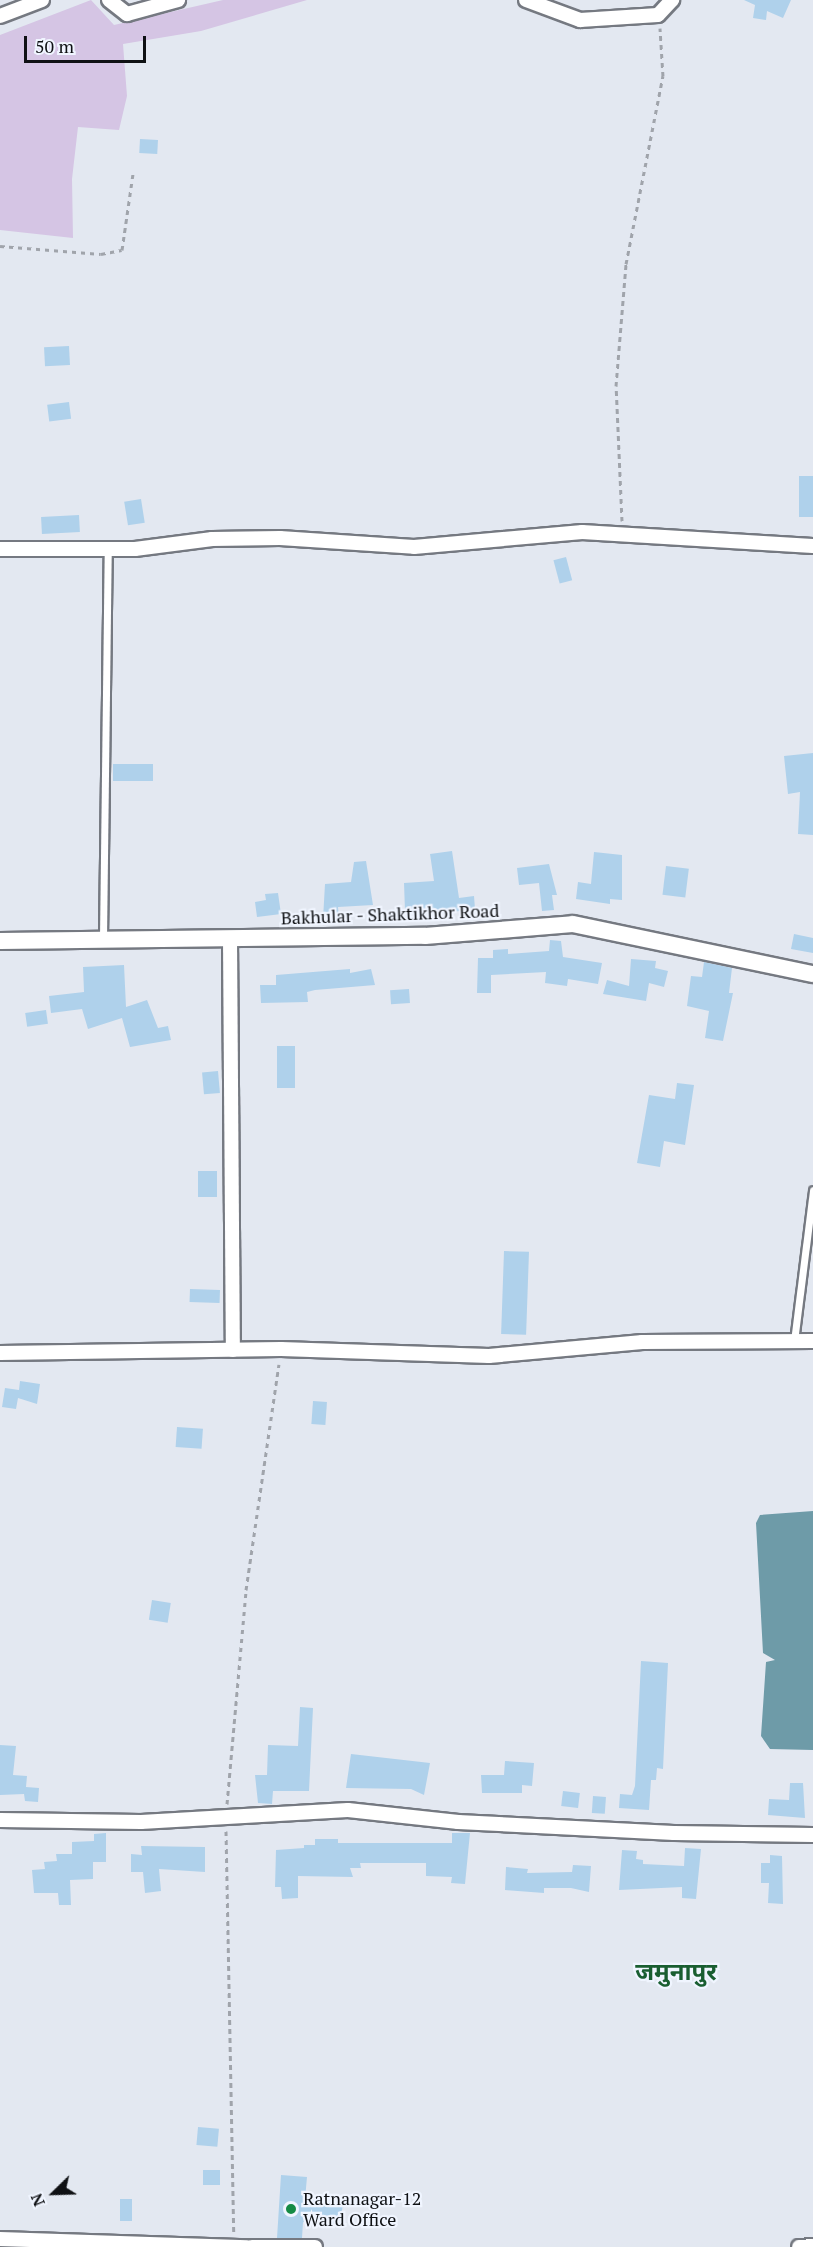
<!DOCTYPE html>
<meta charset="utf-8">
<style>
body{margin:0}
#map{position:relative;width:813px;height:2247px;overflow:hidden;background:#e3e8f1;font-family:"PT Serif","Noto Sans Devanagari",serif}
div>[style]{position:absolute}
[style*='--x']{left:calc(var(--x)*1px);top:calc(var(--y)*1px);width:calc(var(--w)*1px);rotate:calc(var(--a)*1deg)}
.green>*{inset:0;background:#d5c5e4}
.water>*{inset:0;background:#6e9ba8}
.building>*{inset:0;background:#afd1eb;transform-origin:0 0}
.path>*{height:3px;margin-top:-1.5px;transform-origin:0;background:repeating-linear-gradient(90deg,#a0a4ab 0 4.5px,transparent 0 9px)}
.roads{filter:drop-shadow(2px 0 #757981) drop-shadow(-2px 0 #757981) drop-shadow(0 2px #757981) drop-shadow(0 -2px #757981)}
.service>*{height:7px;margin:-3.5px;padding:0 3.5px;transform-origin:3.5px;border-radius:3.5px;background:#fff}
.minor>*{height:14px;margin:-7px;padding:0 7px;transform-origin:7px;border-radius:7px;background:#fff}
.tertiary>*{height:16px;margin:-8px;padding:0 8px;transform-origin:8px;border-radius:8px;background:#fff}
.dots>*{width:16px;height:16px;translate:-50% -50%;box-sizing:border-box;border:3px solid #f0f5ff;border-radius:50%}
span{translate:-50% -50%;white-space:nowrap;text-align:center;line-height:1.15;-webkit-text-stroke:4.5px #f0f5ff;paint-order:stroke}
.street-label{font-size:18px;color:#0f1114}
.poi-label{font-size:18px;color:#0f1114}
.left{translate:0 -50%;text-align:left}
.district-label{font-size:24px;color:#195e31;font-weight:700}
.north{position:absolute;left:24px;top:2163px;width:60px;height:60px;-webkit-text-stroke:4px #f0f5ff;paint-order:stroke;rotate:247deg;font-size:16px;font-weight:700;line-height:24px;text-align:center;color:#0f1114}
.north::after{content:'';display:block;margin:auto;width:21px;height:27px;background:#0f1114;clip-path:polygon(50% 0,100% 100%,50% 72%,0 100%)}
.scale{position:absolute;left:24px;top:36px;width:122px;height:27px;box-sizing:border-box;border:3px solid #0f1114;border-top:0;padding-left:8px;font-size:18px;line-height:21px;white-space:nowrap;color:#0f1114;-webkit-text-stroke:4px #f0f5ff;paint-order:stroke}
</style>
<div id="map">
<div class="green">
<div style="clip-path:polygon(91px 0,114px 25px,223px 0,307px 0,201px 31px,123px 44px,127px 96px,119px 130px,78px 127px,72px 179px,73px 238px,0 230px,0 35px)"></div>
</div>
<div class="water">
<div style="clip-path:polygon(813px 1511px,813px 1750px,770px 1749px,761px 1736px,766px 1662px,775px 1660px,763px 1653px,756px 1523px,760px 1515px)"></div>
</div>
<div class="building">
<div style="clip-path:polygon(744px 0,791px 0,783px 18px,767px 11px,766px 20px,753px 18px,755px 5px)"></div>
<div style="left:140px;top:139px;width:18px;height:14px;rotate:3deg"></div>
<div style="left:69px;top:346px;width:19px;height:25px;rotate:87deg"></div>
<div style="left:69px;top:402px;width:17px;height:22px;rotate:83deg"></div>
<div style="left:799px;top:476px;width:14px;height:41px"></div>
<div style="left:141px;top:499px;width:24px;height:17px;rotate:81deg"></div>
<div style="left:79px;top:515px;width:17px;height:38px;rotate:87deg"></div>
<div style="left:566px;top:557px;width:24px;height:13px;rotate:75deg"></div>
<div style="clip-path:polygon(813px 753px,813px 835px,798px 834px,800px 792px,788px 794px,784px 756px)"></div>
<div style="left:153px;top:764px;width:17px;height:40px;rotate:90deg"></div>
<div style="clip-path:polygon(452px 851px,459px 898px,474px 896px,475px 909px,437px 914px,437px 909px,405px 911px,404px 883px,434px 881px,430px 854px)"></div>
<div style="clip-path:polygon(594px 852px,622px 855px,622px 900px,610px 899px,610px 904px,576px 899px,578px 882px,591px 884px)"></div>
<div style="clip-path:polygon(366px 861px,373px 905px,338px 907px,339px 919px,323px 919px,325px 884px,351px 882px,354px 862px)"></div>
<div style="clip-path:polygon(549px 864px,557px 895px,552px 895px,554px 910px,542px 911px,539px 883px,519px 885px,517px 868px)"></div>
<div style="left:666px;top:866px;width:23px;height:29px;rotate:7deg"></div>
<div style="clip-path:polygon(278px 893px,281px 914px,257px 917px,255px 902px,266px 900px,265px 894px)"></div>
<div style="clip-path:polygon(794px 934px,813px 938px,813px 953px,791px 949px)"></div>
<div style="clip-path:polygon(550px 940px,561px 941px,563px 957px,602px 963px,598px 984px,568px 979px,567px 986px,545px 983px,546px 972px,491px 975px,491px 993px,477px 993px,478px 958px,493px 958px,493px 950px,508px 949px,508px 954px,549px 951px)"></div>
<div style="clip-path:polygon(631px 959px,656px 961px,655px 968px,668px 971px,664px 987px,649px 983px,646px 1001px,603px 994px,607px 980px,629px 986px)"></div>
<div style="clip-path:polygon(704px 962px,732px 968px,729px 993px,733px 993px,723px 1041px,705px 1038px,709px 1011px,687px 1006px,691px 976px,702px 977px)"></div>
<div style="clip-path:polygon(124px 965px,126px 1007px,147px 1000px,158px 1028px,168px 1026px,171px 1040px,130px 1047px,122px 1018px,88px 1029px,82px 1009px,51px 1013px,49px 996px,84px 992px,83px 967px)"></div>
<div style="clip-path:polygon(350px 969px,350px 973px,371px 969px,375px 985px,315px 990px,307px 992px,308px 1002px,261px 1003px,260px 985px,276px 985px,276px 975px)"></div>
<div style="left:409px;top:989px;width:14px;height:19px;rotate:86deg"></div>
<div style="left:46px;top:1010px;width:14px;height:21px;rotate:82deg"></div>
<div style="left:277px;top:1046px;width:18px;height:42px"></div>
<div style="left:218px;top:1071px;width:22px;height:16px;rotate:85deg"></div>
<div style="clip-path:polygon(677px 1083px,694px 1085px,685px 1145px,664px 1141px,660px 1167px,637px 1163px,649px 1095px,675px 1099px)"></div>
<div style="left:217px;top:1171px;width:26px;height:19px;rotate:90deg"></div>
<div style="left:504px;top:1251px;width:25px;height:83px;rotate:2deg"></div>
<div style="left:190px;top:1289px;width:30px;height:13px;rotate:2deg"></div>
<div style="clip-path:polygon(20px 1381px,40px 1384px,37px 1404px,18px 1398px,16px 1409px,2px 1407px,5px 1388px,19px 1390px)"></div>
<div style="left:313px;top:1401px;width:14px;height:23px;rotate:4deg"></div>
<div style="left:177px;top:1427px;width:26px;height:20px;rotate:4deg"></div>
<div style="left:152px;top:1600px;width:19px;height:20px;rotate:9deg"></div>
<div style="clip-path:polygon(641px 1661px,668px 1663px,663px 1769px,657px 1768px,656px 1780px,651px 1780px,649px 1810px,619px 1808px,620px 1794px,632px 1795px,635px 1786px)"></div>
<div style="clip-path:polygon(300px 1707px,313px 1708px,309px 1791px,273px 1791px,272px 1804px,258px 1803px,255px 1775px,267px 1775px,268px 1745px,298px 1746px)"></div>
<div style="clip-path:polygon(0 1745px,16px 1746px,13px 1775px,27px 1776px,26px 1787px,39px 1788px,38px 1802px,25px 1801px,24px 1794px,0 1795px)"></div>
<div style="clip-path:polygon(351px 1754px,430px 1763px,424px 1795px,411px 1789px,346px 1788px)"></div>
<div style="clip-path:polygon(505px 1761px,534px 1763px,532px 1786px,522px 1785px,522px 1793px,482px 1793px,481px 1775px,504px 1775px)"></div>
<div style="clip-path:polygon(790px 1783px,803px 1783px,805px 1818px,768px 1815px,769px 1799px,789px 1800px)"></div>
<div style="left:563px;top:1791px;width:17px;height:15px;rotate:7deg"></div>
<div style="left:593px;top:1796px;width:13px;height:17px;rotate:4deg"></div>
<div style="clip-path:polygon(106px 1833px,106px 1862px,93px 1862px,93px 1879px,70px 1880px,71px 1905px,59px 1905px,58px 1893px,34px 1893px,32px 1870px,45px 1869px,44px 1862px,57px 1861px,56px 1854px,72px 1854px,72px 1842px,94px 1841px,94px 1834px)"></div>
<div style="clip-path:polygon(452px 1833px,470px 1833px,465px 1884px,451px 1883px,452px 1877px,426px 1876px,426px 1863px,360px 1863px,361px 1868px,350px 1868px,353px 1877px,298px 1876px,298px 1898px,282px 1899px,281px 1887px,275px 1887px,276px 1850px,304px 1848px,304px 1845px,315px 1845px,315px 1839px,338px 1839px,338px 1843px,452px 1843px)"></div>
<div style="clip-path:polygon(141px 1846px,205px 1847px,205px 1872px,159px 1869px,161px 1891px,145px 1893px,143px 1872px,131px 1872px,131px 1854px,142px 1855px)"></div>
<div style="clip-path:polygon(685px 1848px,701px 1849px,696px 1899px,682px 1898px,682px 1887px,619px 1890px,622px 1850px,637px 1851px,636px 1859px,643px 1860px,643px 1864px,684px 1866px)"></div>
<div style="clip-path:polygon(770px 1855px,782px 1856px,783px 1904px,768px 1903px,769px 1883px,761px 1883px,761px 1863px,770px 1863px)"></div>
<div style="clip-path:polygon(573px 1865px,591px 1866px,589px 1892px,571px 1888px,544px 1888px,544px 1893px,505px 1890px,506px 1867px,528px 1869px,527px 1873px,572px 1872px)"></div>
<div style="left:198px;top:2127px;width:21px;height:18px;rotate:5deg"></div>
<div style="left:203px;top:2170px;width:17px;height:15px"></div>
<div style="clip-path:polygon(281px 2175px,307px 2177px,305px 2199px,343px 2203px,340px 2226px,303px 2222px,302px 2238px,277px 2238px)"></div>
<div style="left:120px;top:2199px;width:12px;height:22px"></div>
</div>
<div class="path">
<div style="--x:0;--y:246;--w:101;--a:4.5"></div>
<div style="--x:101;--y:254;--w:21;--a:-11"></div>
<div style="--x:122;--y:250;--w:77;--a:-81.8"></div>
<div style="--x:622;--y:521;--w:135;--a:-92.5"></div>
<div style="--x:616;--y:386;--w:122;--a:-85.3"></div>
<div style="--x:626;--y:264;--w:192;--a:-78.9"></div>
<div style="--x:663;--y:76;--w:48;--a:-93.6"></div>
<div style="--x:227;--y:1804;--w:215;--a:-84.9"></div>
<div style="--x:246;--y:1590;--w:228;--a:-81.7"></div>
<div style="--x:226;--y:1831;--w:402;--a:88.9"></div>
</div>
<div class="roads">
<div class="service">
<div style="--x:103;--y:939;--w:390;--a:-89.3"></div>
<div style="--x:794;--y:1341;--w:152;--a:-82.8"></div>
</div>
<div class="minor">
<div style="--x:109;--y:0;--w:23;--a:38"></div>
<div style="--x:127;--y:14;--w:53;--a:-15.4"></div>
<div style="--x:526;--y:0;--w:58;--a:20.3"></div>
<div style="--x:580;--y:20;--w:78;--a:-3.7"></div>
<div style="--x:658;--y:15;--w:21;--a:-47"></div>
<div style="--x:0;--y:16;--w:45;--a:-20.9"></div>
<div style="--x:0;--y:549;--w:135;--a:0"></div>
<div style="--x:135;--y:549;--w:78;--a:-7.4"></div>
<div style="--x:212;--y:539;--w:68;--a:-0.8"></div>
<div style="--x:280;--y:538;--w:134;--a:3.8"></div>
<div style="--x:414;--y:547;--w:169;--a:-5.1"></div>
<div style="--x:582;--y:532;--w:231;--a:3.5"></div>
<div style="--x:230;--y:939;--w:411;--a:89.6"></div>
<div style="--x:0;--y:1353;--w:281;--a:-0.8"></div>
<div style="--x:281;--y:1349;--w:208;--a:1.9"></div>
<div style="--x:489;--y:1356;--w:154;--a:-5.2"></div>
<div style="--x:642;--y:1342;--w:171;--a:-0.3"></div>
<div style="--x:0;--y:1820;--w:141;--a:0.8"></div>
<div style="--x:141;--y:1822;--w:207;--a:-3.3"></div>
<div style="--x:348;--y:1810;--w:111;--a:6.2"></div>
<div style="--x:458;--y:1822;--w:216;--a:2.9"></div>
<div style="--x:674;--y:1833;--w:139;--a:0.8"></div>
<div style="--x:0;--y:2239;--w:247;--a:1.9"></div>
<div style="--x:252;--y:2247;--w:63;--a:0"></div>
<div style="--x:799;--y:2247;--w:14;--a:-4"></div>
</div>
<div class="tertiary">
<div style="--x:0;--y:941;--w:425;--a:-0.7"></div>
<div style="--x:425;--y:936;--w:148;--a:-4.6"></div>
<div style="--x:573;--y:924;--w:245;--a:11.8"></div>
</div>
</div>
<div class="dots">
<div style="left:291px;top:2209px;background:#158b45"></div>
</div>
<div class="street-label">
<span style="left:390px;top:914px;rotate:-2deg">Bakhular - Shaktikhor Road</span>
</div>
<div class="poi-label">
<span class="left" style="left:303px;top:2209px">Ratnanagar-12<br>Ward Office</span>
</div>
<div class="district-label">
<span style="left:676px;top:1972px">जमुनापुर</span>
</div>
<div class="north">N</div>
<div class="scale">50 m</div>
</div>
